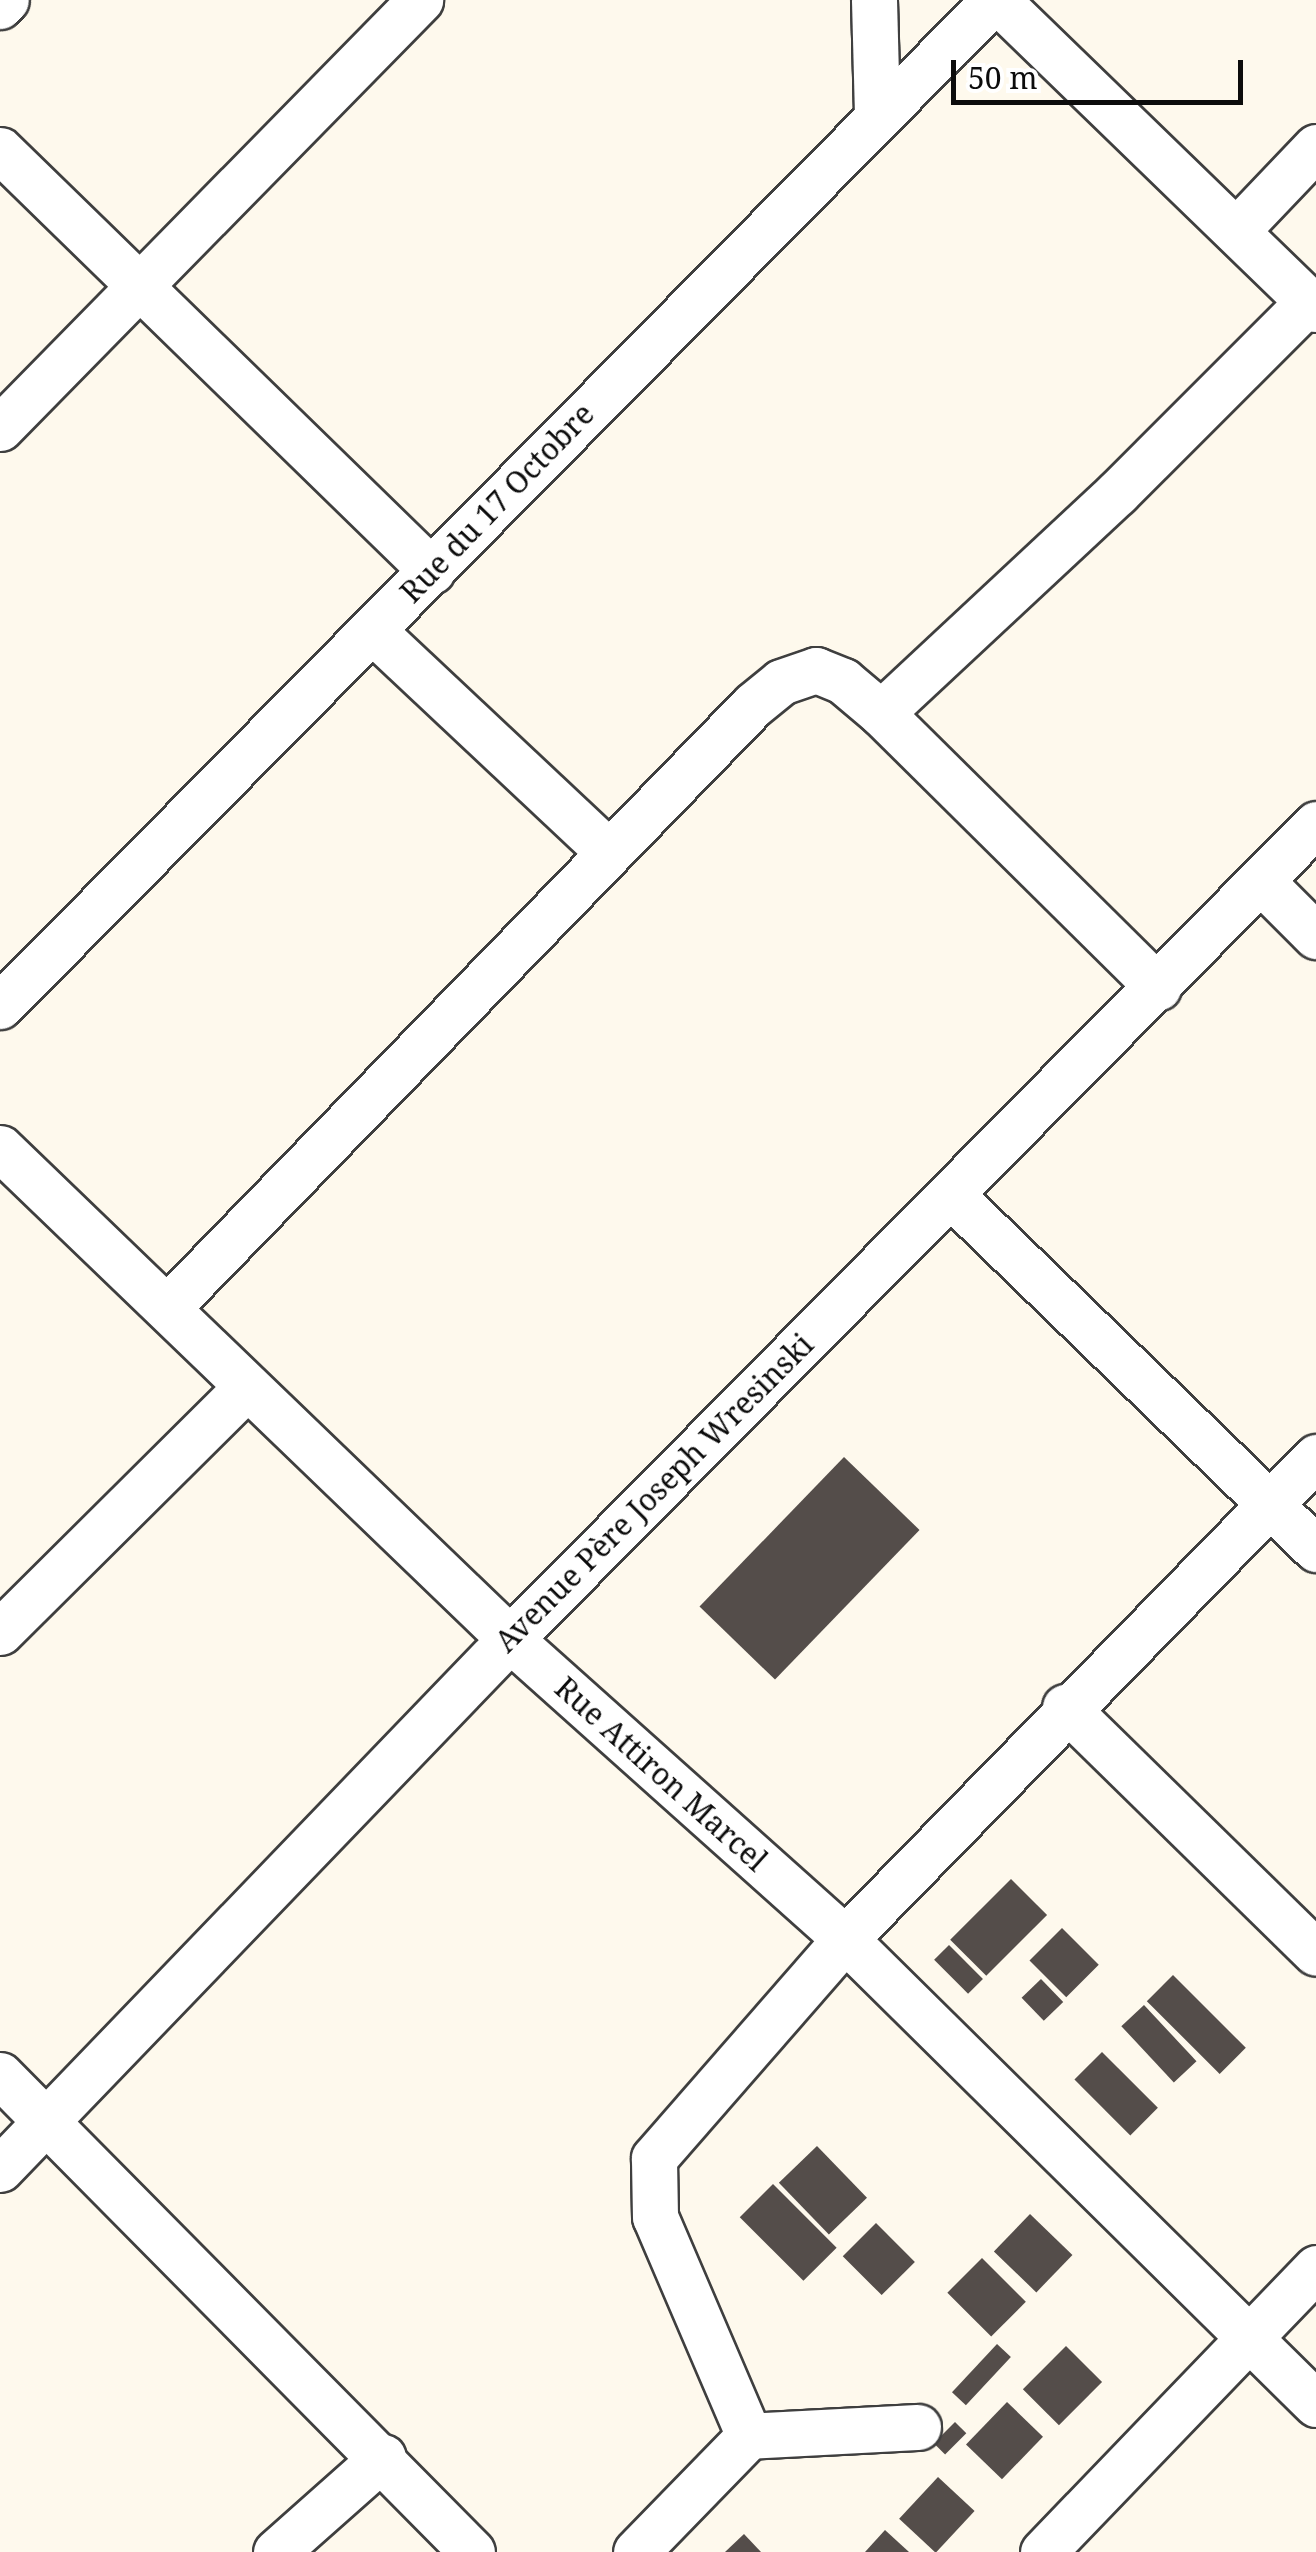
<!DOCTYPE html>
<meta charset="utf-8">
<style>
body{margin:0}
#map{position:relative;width:1316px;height:2552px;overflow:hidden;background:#fef9ed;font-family:"Noto Serif",serif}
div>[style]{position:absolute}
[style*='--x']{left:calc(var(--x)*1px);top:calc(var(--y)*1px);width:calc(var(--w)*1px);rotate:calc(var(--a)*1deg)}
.building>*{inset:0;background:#544d4a;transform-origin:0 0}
.roads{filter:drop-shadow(2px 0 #3f3f3f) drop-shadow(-2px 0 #3f3f3f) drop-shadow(0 2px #3f3f3f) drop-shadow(0 -2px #3f3f3f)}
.minor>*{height:45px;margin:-22.5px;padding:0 22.5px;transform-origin:22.5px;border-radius:22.5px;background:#fff}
span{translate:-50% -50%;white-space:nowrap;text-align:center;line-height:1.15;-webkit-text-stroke:10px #fff;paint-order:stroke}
.street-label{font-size:30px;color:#0c0c0c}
.scale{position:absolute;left:951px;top:60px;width:292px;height:45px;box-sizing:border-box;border:5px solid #0c0c0c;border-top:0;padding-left:12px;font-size:30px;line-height:35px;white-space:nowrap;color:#0c0c0c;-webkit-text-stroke:8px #fff;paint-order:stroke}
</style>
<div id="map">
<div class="building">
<div style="left:844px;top:1457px;width:105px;height:208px;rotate:44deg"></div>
<div style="left:1011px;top:1879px;width:51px;height:86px;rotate:45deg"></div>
<div style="left:1062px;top:1928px;width:52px;height:46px;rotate:45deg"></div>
<div style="left:949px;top:1945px;width:48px;height:21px;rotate:45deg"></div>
<div style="left:1173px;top:1975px;width:103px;height:37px;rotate:45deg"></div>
<div style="left:1041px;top:1979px;width:32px;height:27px;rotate:46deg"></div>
<div style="left:1144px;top:2005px;width:77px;height:31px;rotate:47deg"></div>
<div style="left:1102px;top:2052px;width:79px;height:39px;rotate:45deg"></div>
<div style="left:817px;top:2146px;width:72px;height:53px;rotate:46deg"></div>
<div style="left:773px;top:2184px;width:90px;height:47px;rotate:45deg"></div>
<div style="left:1030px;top:2214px;width:59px;height:52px;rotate:44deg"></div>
<div style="left:876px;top:2223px;width:55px;height:47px;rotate:45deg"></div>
<div style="left:982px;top:2258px;width:62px;height:49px;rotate:45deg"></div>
<div style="left:997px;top:2344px;width:19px;height:66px;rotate:43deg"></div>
<div style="left:1066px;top:2346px;width:51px;height:61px;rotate:45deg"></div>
<div style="left:1007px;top:2402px;width:50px;height:59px;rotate:44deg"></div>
<div style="left:955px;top:2422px;width:16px;height:30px;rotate:45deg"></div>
<div style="left:938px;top:2477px;width:50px;height:57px;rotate:43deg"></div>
<div style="clip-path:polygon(885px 2530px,909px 2552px,865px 2552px)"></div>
<div style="clip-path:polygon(744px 2534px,761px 2552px,725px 2552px)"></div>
</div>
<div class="roads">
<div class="minor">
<div style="--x:874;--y:0;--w:112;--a:88.5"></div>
<div style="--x:997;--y:0;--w:444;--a:44.1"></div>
<div style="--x:0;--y:6;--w:8;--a:-45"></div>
<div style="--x:0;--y:150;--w:603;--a:44.26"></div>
<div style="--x:1236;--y:231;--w:116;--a:-46.4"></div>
<div style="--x:0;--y:428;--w:600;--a:-45.54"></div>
<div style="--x:372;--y:630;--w:321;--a:43.2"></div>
<div style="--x:881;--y:713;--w:323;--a:-43"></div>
<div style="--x:1117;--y:493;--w:272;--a:-45"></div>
<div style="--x:1261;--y:881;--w:78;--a:45"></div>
<div style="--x:0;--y:1006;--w:1414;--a:-45.34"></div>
<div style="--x:0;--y:1148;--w:708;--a:43.91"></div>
<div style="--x:510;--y:1639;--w:450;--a:41.8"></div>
<div style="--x:845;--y:1939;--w:662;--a:44.63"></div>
<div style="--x:950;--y:1194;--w:510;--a:44.13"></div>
<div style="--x:169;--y:1306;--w:838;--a:-45.82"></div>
<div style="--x:753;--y:705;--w:36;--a:-39"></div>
<div style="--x:781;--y:682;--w:37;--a:-19"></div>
<div style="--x:816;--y:670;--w:29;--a:22"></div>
<div style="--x:843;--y:681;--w:50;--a:40.1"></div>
<div style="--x:881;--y:713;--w:390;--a:44.7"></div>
<div style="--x:0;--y:1632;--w:348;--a:-44.8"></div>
<div style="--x:1065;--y:1707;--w:351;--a:44.4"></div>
<div style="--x:0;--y:2075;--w:671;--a:45.3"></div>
<div style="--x:0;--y:2169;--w:736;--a:-46.1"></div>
<div style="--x:510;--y:1639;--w:1146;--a:-45.32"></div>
<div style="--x:918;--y:2427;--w:169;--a:177"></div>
<div style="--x:749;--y:2436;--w:238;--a:-113.2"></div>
<div style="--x:655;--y:2217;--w:59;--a:-91"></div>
<div style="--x:654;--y:2158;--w:291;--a:-48.9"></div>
<div style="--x:845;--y:1939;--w:674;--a:-45.66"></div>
<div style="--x:276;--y:2552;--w:143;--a:-41.6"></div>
<div style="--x:636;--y:2552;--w:162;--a:-45.8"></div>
<div style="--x:1043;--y:2552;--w:394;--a:-46.1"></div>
</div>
</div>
<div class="street-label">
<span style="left:497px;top:503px;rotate:-46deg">Rue du 17 Octobre</span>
<span style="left:654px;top:1493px;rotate:-45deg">Avenue Père Joseph Wresinski</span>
<span style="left:661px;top:1774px;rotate:42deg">Rue Attiron Marcel</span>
</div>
<div class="scale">50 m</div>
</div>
